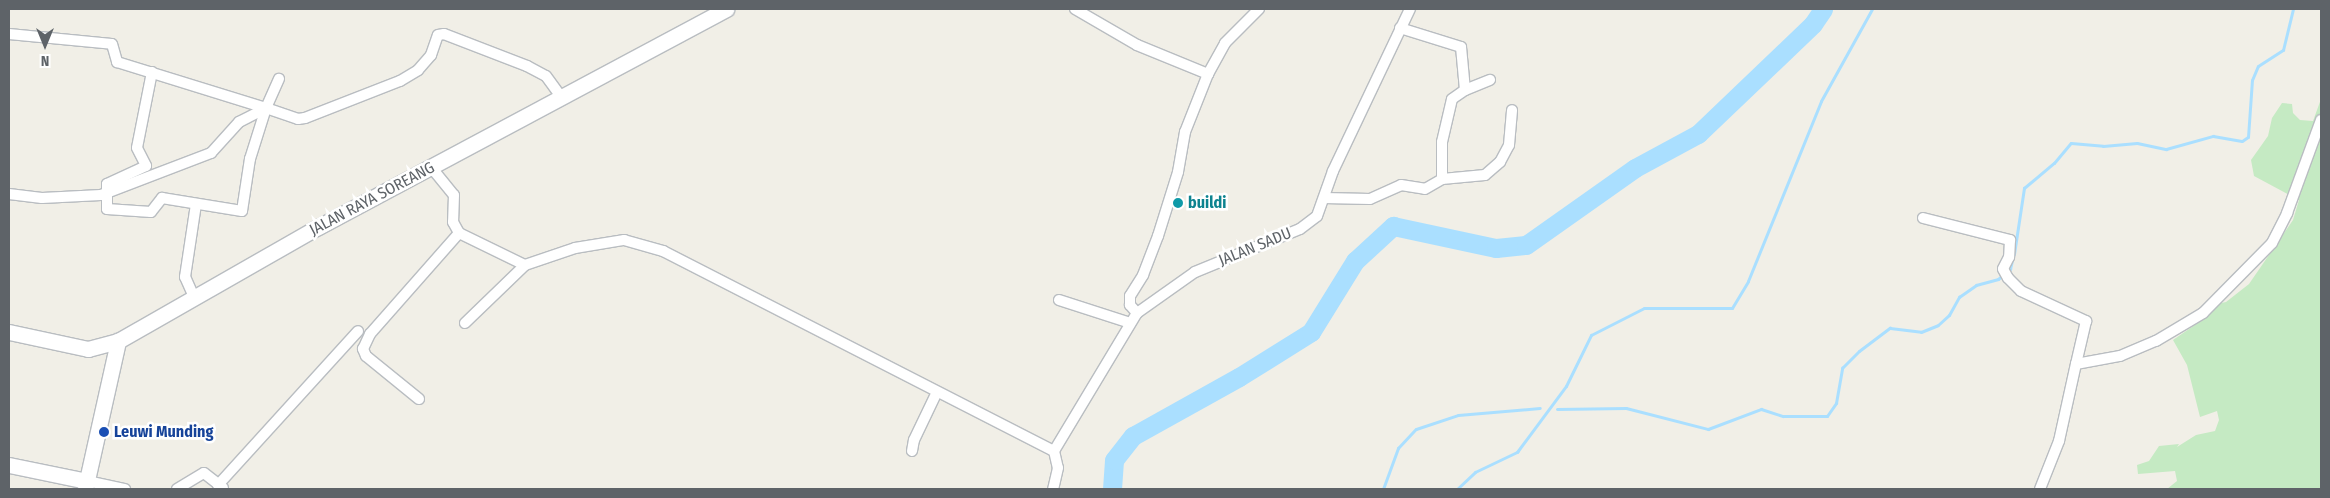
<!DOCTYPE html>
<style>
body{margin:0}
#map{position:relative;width:2330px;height:498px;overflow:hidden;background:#f1efe7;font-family:"Fira Sans Condensed",sans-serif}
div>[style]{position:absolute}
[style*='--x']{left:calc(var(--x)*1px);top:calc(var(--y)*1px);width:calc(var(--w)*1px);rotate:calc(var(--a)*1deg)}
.green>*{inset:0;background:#c5eac3}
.stream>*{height:3px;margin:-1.5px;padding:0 1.5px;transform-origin:1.5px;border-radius:1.5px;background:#aadfff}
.river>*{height:19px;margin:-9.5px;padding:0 9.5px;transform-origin:9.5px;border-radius:9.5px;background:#aadfff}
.roads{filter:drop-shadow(1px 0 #b9bdc1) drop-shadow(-1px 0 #b9bdc1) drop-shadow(0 1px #b9bdc1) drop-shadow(0 -1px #b9bdc1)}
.minor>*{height:10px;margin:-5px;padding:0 5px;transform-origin:5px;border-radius:5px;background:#fff}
.secondary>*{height:15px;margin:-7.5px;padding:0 7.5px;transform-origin:7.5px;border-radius:7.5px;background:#fff}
.dots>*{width:14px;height:14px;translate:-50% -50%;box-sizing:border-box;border:2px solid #fff;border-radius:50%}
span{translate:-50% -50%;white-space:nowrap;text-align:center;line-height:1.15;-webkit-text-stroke:5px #fff;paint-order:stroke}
.street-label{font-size:16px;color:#5e6368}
.culture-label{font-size:16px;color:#0d838f;font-weight:700}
.left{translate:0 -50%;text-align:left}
.transit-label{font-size:16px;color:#164399;font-weight:700}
.frame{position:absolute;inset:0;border:10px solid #5e6368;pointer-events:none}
.north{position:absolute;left:20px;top:20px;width:50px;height:50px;-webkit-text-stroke:4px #fff;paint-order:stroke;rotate:180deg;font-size:14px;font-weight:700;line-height:20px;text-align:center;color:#5e6368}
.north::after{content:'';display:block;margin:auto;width:18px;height:22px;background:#5e6368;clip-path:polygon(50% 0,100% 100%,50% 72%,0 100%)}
</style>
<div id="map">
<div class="green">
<div style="clip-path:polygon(2321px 99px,2321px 489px,2167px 489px,2177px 481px,2175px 471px,2138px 474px,2137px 465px,2149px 461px,2159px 446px,2179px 444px,2177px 447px,2196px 435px,2215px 431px,2219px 420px,2217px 411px,2200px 417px,2187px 365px,2173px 340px,2208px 316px,2217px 304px,2226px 302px,2249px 284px,2293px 220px,2299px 200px,2254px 176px,2251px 160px,2268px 136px,2272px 118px,2282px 103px,2292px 104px,2293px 113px,2300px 120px,2313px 121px)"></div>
</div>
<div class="stream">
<div style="--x:2014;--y:254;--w:67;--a:-81.4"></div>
<div style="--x:2024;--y:188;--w:39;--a:-40"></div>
<div style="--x:2054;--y:163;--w:26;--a:-50"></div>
<div style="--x:2071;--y:143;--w:32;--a:5"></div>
<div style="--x:2103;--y:146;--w:34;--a:-5"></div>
<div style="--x:2137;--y:143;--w:30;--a:12"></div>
<div style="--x:2166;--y:149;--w:49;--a:-15.5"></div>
<div style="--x:2213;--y:136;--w:29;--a:10"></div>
<div style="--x:2242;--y:141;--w:7;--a:-34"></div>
<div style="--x:2248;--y:137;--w:57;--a:-86"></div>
<div style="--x:2252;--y:80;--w:15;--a:-67"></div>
<div style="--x:2258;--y:66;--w:30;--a:-33"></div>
<div style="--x:2283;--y:50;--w:42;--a:-76.3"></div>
<div style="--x:1557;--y:409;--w:69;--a:-0.8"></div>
<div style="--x:1626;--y:408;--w:85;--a:14.4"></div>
<div style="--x:1708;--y:429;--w:57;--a:-20.7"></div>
<div style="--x:1761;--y:409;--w:23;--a:18"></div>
<div style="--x:1783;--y:416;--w:44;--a:0"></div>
<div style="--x:1827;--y:416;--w:16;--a:-55"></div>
<div style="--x:1836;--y:403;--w:36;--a:-80"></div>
<div style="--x:1842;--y:368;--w:24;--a:-45"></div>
<div style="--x:1859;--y:351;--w:39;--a:-37"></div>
<div style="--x:1890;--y:328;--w:31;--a:7"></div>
<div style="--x:1921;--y:332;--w:18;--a:-22"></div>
<div style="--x:1938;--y:325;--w:15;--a:-42"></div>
<div style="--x:1949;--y:315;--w:21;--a:-61"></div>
<div style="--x:1959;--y:297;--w:21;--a:-35"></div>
<div style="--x:1976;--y:285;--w:23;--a:-15"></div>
<div style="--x:1998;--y:279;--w:16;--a:-40"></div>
<div style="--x:2010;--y:269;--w:9;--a:-77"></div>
<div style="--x:1383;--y:489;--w:44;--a:-69.9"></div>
<div style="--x:1398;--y:448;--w:26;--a:-47"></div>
<div style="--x:1416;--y:429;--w:44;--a:-18.4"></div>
<div style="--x:1458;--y:415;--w:82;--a:-4.9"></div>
<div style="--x:1457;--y:489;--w:25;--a:-43"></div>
<div style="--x:1475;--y:472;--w:47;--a:-25.5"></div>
<div style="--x:1517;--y:452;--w:82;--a:-53.4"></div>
<div style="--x:1566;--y:386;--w:57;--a:-63.9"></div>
<div style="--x:1591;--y:335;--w:59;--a:-27"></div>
<div style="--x:1644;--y:308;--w:88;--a:0"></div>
<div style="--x:1732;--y:308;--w:31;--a:-59"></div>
<div style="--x:1748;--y:281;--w:194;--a:-67.9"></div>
<div style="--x:1821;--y:101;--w:105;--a:-61"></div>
</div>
<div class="river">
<div style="--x:1112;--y:489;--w:29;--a:-86"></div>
<div style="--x:1114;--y:460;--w:31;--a:-52"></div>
<div style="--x:1133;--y:436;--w:121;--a:-29.1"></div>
<div style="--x:1239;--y:377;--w:85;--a:-32"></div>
<div style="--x:1311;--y:332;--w:84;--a:-58.2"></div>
<div style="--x:1355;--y:261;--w:52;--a:-42.6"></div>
<div style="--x:1393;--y:226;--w:105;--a:12.1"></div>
<div style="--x:1496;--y:248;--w:30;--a:-6"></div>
<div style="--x:1526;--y:245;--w:133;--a:-35.2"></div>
<div style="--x:1635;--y:168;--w:72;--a:-28.4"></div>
<div style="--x:1698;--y:134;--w:159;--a:-43.7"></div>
<div style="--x:1813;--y:24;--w:18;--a:-56"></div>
</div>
<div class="roads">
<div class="minor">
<div style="--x:1075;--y:9;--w:72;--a:30.1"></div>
<div style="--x:1137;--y:45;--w:77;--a:22.2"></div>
<div style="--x:1400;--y:28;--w:64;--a:17.3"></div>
<div style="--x:1461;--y:47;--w:43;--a:84.7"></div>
<div style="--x:9;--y:34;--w:103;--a:5.5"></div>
<div style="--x:112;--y:44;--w:19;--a:74"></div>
<div style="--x:117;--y:62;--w:156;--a:17.2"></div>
<div style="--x:152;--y:72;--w:77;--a:101.2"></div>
<div style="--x:137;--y:148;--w:20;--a:63"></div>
<div style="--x:146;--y:166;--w:43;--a:155.2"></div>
<div style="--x:107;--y:184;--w:25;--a:90"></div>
<div style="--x:107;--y:209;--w:44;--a:3.9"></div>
<div style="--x:151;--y:212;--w:18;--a:-52"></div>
<div style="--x:162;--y:198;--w:81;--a:9.2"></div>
<div style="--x:242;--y:211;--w:53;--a:-81.3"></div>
<div style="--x:250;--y:159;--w:53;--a:-72.6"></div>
<div style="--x:266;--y:108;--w:32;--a:-66"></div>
<div style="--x:431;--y:167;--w:36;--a:51"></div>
<div style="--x:454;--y:195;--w:27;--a:92"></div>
<div style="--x:453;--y:222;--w:13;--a:61"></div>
<div style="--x:459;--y:233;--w:73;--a:25.9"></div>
<div style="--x:525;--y:265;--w:53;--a:-18.8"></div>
<div style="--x:575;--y:248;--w:50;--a:-9.3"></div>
<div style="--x:624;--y:240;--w:41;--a:15.8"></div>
<div style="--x:663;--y:251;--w:439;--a:27.1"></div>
<div style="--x:1054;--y:451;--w:17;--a:77"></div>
<div style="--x:1058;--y:468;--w:22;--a:103"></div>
<div style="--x:1442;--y:179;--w:37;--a:-90"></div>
<div style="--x:1442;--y:142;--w:44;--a:-76.9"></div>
<div style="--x:1452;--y:99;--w:16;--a:-35"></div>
<div style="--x:1465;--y:90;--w:27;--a:-22"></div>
<div style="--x:9;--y:194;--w:33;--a:7"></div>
<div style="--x:42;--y:198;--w:59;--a:-2.9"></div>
<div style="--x:101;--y:195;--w:118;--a:-20.9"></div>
<div style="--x:211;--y:153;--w:42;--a:-47.9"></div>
<div style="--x:239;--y:122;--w:30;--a:-27"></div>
<div style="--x:266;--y:108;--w:34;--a:19"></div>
<div style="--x:298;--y:119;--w:7;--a:-8"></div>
<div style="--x:305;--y:118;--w:102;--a:-21.3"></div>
<div style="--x:400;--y:81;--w:21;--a:-31"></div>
<div style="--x:418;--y:70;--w:20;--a:-49"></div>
<div style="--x:431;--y:55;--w:21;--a:-71"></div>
<div style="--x:438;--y:35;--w:6;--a:-9"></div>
<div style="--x:444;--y:34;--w:89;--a:21.1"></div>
<div style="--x:527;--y:66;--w:21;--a:28"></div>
<div style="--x:546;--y:76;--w:26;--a:54"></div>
<div style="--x:1324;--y:198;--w:46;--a:1.2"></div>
<div style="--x:1370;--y:199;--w:34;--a:-24"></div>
<div style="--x:1401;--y:185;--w:24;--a:9"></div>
<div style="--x:1425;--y:189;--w:20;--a:-30"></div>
<div style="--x:1442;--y:179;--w:43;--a:-5.3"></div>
<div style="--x:1485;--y:175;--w:20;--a:-41"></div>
<div style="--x:1500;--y:162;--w:19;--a:-62"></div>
<div style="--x:1509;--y:145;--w:35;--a:-85"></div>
<div style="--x:1923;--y:218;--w:90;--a:14.2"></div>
<div style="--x:2010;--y:240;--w:17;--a:93"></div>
<div style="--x:2009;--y:257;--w:13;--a:117"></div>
<div style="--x:2003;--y:269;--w:10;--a:61"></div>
<div style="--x:2008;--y:278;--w:18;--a:45"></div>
<div style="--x:2021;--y:291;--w:72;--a:24.8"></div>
<div style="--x:2086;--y:321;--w:44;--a:103.1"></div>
<div style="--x:194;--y:297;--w:22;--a:-114"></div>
<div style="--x:185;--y:277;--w:74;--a:-81.4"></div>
<div style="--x:1059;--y:300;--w:75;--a:17.9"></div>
<div style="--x:1137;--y:313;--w:11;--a:-131"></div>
<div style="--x:1130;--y:305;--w:9;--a:-90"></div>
<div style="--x:1130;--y:296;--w:25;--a:-58"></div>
<div style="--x:1143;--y:275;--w:42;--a:-69"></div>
<div style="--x:1158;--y:236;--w:67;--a:-72.6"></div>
<div style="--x:1178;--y:172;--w:41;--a:-80.1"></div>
<div style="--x:1185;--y:132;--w:62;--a:-68.4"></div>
<div style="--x:1208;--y:74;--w:35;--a:-61"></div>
<div style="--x:1225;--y:43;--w:48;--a:-45"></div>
<div style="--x:465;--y:323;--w:83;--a:-44"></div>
<div style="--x:419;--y:399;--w:68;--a:-140.9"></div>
<div style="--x:366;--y:356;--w:8;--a:-113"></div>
<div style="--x:363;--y:349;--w:17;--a:-65"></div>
<div style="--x:370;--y:334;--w:135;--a:-48.6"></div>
<div style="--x:912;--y:451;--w:11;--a:-80"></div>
<div style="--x:914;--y:440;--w:53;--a:-64.4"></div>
<div style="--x:1054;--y:451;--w:161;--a:-59"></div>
<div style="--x:1137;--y:313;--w:71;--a:-35.3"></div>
<div style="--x:1195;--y:272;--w:113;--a:-22.3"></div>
<div style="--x:1300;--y:229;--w:21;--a:-37"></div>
<div style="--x:1317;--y:216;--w:48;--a:-70.4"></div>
<div style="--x:1333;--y:171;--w:179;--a:-64.6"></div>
<div style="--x:87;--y:481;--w:39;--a:12"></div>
<div style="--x:218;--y:485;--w:208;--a:-47.7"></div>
<div style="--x:177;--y:489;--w:31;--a:-31"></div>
<div style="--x:204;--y:473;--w:24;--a:38"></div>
<div style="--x:2040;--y:489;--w:52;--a:-68.4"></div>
<div style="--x:2059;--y:441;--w:79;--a:-77.6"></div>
<div style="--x:2076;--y:364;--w:45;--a:-10.3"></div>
<div style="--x:2120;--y:356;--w:39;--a:-23"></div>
<div style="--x:2156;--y:341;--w:55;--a:-30.8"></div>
<div style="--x:2203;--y:313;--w:98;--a:-45.4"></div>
<div style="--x:2272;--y:243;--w:34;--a:-63"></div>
<div style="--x:2287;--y:213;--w:99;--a:-69.9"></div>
</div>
<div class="secondary">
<div style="--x:9;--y:332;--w:81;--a:12.1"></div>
<div style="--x:88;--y:349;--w:31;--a:-15"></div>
<div style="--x:118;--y:341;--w:230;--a:-29.7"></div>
<div style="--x:318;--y:227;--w:463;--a:-28.1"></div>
<div style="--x:9;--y:465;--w:80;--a:11.6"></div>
<div style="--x:85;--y:489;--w:152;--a:-77.4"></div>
</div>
</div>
<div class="dots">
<div style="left:1178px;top:203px;background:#0f9aa8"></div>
<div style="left:104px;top:432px;background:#1a4fb4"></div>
</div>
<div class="street-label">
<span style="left:372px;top:199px;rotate:-28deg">JALAN RAYA SOREANG</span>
<span style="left:1255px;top:247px;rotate:-22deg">JALAN SADU</span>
</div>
<div class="culture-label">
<span class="left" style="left:1188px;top:203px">buildi</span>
</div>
<div class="transit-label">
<span class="left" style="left:114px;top:432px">Leuwi Munding</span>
</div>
<div class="frame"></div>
<div class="north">N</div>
</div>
